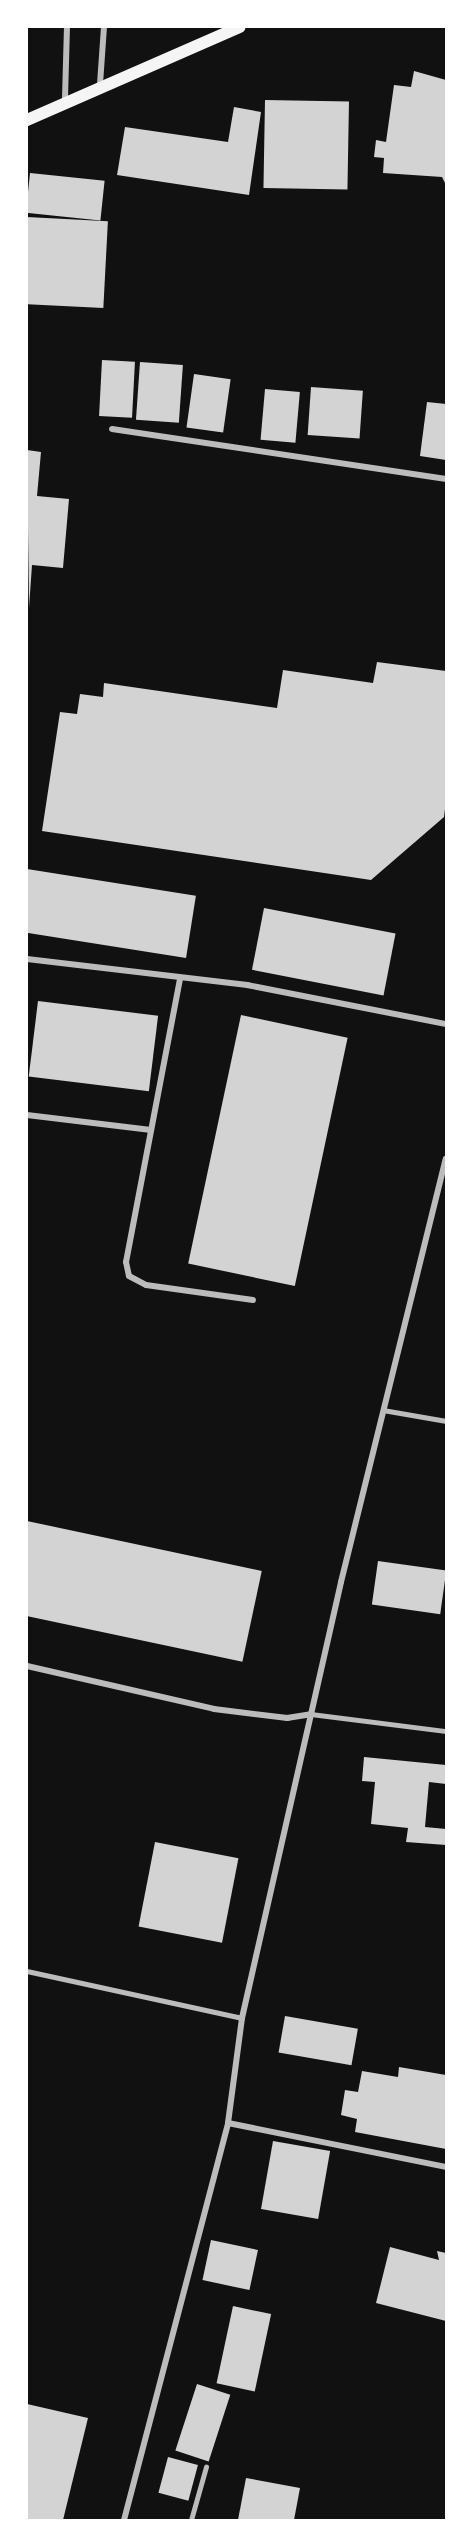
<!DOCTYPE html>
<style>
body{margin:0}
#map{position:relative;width:473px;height:2547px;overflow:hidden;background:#111;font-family:"Work Sans",sans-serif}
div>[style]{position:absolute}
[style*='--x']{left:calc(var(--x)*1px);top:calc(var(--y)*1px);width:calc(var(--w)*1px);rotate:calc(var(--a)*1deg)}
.building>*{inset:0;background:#d3d3d3;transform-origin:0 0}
.service>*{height:4.5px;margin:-2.25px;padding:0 2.25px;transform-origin:2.25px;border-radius:2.25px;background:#bcbcbc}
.minor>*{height:6px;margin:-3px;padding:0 3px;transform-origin:3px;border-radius:3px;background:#bcbcbc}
.secondary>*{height:12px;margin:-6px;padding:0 6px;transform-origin:6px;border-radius:6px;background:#f5f5f5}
span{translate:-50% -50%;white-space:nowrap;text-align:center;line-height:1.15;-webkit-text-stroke:6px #fff;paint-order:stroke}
.frame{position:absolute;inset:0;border:28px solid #fff;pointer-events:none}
</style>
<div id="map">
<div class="building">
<div style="clip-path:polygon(414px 71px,446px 80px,446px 185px,442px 177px,383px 173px,384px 158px,374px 157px,376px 140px,386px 142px,394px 85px,411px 87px)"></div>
<div style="left:265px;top:100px;width:84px;height:88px;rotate:1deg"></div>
<div style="clip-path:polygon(234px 107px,261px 112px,249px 195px,117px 175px,125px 127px,228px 142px)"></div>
<div style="left:30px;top:173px;width:75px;height:40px;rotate:6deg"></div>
<div style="left:27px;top:217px;width:81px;height:87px;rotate:3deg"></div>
<div style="left:102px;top:360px;width:33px;height:56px;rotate:3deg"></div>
<div style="left:140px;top:362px;width:43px;height:58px;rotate:4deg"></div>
<div style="left:194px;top:374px;width:37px;height:54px;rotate:8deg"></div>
<div style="left:311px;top:387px;width:52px;height:48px;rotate:4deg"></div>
<div style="left:265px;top:389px;width:35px;height:51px;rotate:5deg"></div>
<div style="clip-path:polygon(427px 402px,446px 404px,446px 460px,420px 456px)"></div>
<div style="clip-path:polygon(27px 450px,41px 452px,37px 496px,69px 499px,63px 568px,32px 565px,29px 608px)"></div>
<div style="clip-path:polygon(377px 662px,446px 671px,446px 801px,444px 817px,371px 880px,42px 831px,60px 712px,77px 714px,80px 694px,103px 697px,104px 683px,277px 708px,283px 670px,373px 683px)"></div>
<div style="left:27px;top:869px;width:171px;height:63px;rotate:9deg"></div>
<div style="left:264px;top:908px;width:134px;height:63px;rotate:11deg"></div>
<div style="left:38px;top:1001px;width:121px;height:76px;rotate:7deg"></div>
<div style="left:241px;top:1015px;width:109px;height:254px;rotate:12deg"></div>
<div style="left:27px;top:1521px;width:240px;height:93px;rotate:12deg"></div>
<div style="left:378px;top:1561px;width:69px;height:44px;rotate:8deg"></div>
<div style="clip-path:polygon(364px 1757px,446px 1765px,446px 1784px,429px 1782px,425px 1827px,446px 1829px,446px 1845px,406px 1842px,408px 1828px,371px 1824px,375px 1782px,362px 1781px)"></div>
<div style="left:155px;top:1842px;width:85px;height:86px;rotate:11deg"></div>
<div style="left:285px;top:2016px;width:74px;height:37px;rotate:10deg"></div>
<div style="clip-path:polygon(399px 2067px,446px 2075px,446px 2149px,355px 2132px,357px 2119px,341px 2115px,345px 2090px,358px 2092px,362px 2071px,398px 2077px)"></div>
<div style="left:273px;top:2141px;width:58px;height:69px;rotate:10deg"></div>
<div style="left:211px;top:2240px;width:48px;height:41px;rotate:12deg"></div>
<div style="clip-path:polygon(390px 2247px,439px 2260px,437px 2251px,446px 2253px,446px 2321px,376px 2303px)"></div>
<div style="left:233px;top:2306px;width:39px;height:79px;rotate:12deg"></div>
<div style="left:197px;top:2384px;width:35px;height:70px;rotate:18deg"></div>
<div style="clip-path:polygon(27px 2404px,88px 2418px,63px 2520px,27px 2520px)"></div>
<div style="left:168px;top:2457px;width:31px;height:37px;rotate:15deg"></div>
<div style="clip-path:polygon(246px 2478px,300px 2488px,294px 2520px,238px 2520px)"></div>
</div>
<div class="service">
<div style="--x:383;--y:1410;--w:64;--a:9.9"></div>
<div style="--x:311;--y:1714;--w:136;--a:7.2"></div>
<div style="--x:27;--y:1971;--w:220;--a:12.3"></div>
<div style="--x:191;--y:2520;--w:55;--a:-74.2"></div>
</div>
<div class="minor">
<div style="--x:100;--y:84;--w:57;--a:-86"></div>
<div style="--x:65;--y:98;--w:71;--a:-88.4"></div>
<div style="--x:112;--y:429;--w:338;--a:8.5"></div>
<div style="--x:27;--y:959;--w:222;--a:6.7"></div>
<div style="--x:247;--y:985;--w:203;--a:11.1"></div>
<div style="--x:180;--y:979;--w:288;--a:100.8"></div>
<div style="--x:126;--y:1262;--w:14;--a:78"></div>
<div style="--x:129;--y:1276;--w:19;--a:28"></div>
<div style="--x:146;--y:1285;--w:108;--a:8"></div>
<div style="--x:27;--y:1115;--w:125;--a:6.9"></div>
<div style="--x:27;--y:1666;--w:192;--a:12.9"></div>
<div style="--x:214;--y:1709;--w:74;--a:7"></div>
<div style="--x:287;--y:1718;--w:24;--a:-9"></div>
<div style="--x:228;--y:2123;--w:222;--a:11.4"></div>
<div style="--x:124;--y:2520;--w:410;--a:-75.3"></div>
<div style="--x:228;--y:2123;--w:106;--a:-82.4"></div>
<div style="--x:242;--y:2018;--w:447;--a:-77.2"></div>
<div style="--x:341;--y:1582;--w:436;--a:-76.1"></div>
</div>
<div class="secondary">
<div style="--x:27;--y:120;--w:232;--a:-23.6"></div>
</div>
<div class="frame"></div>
</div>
